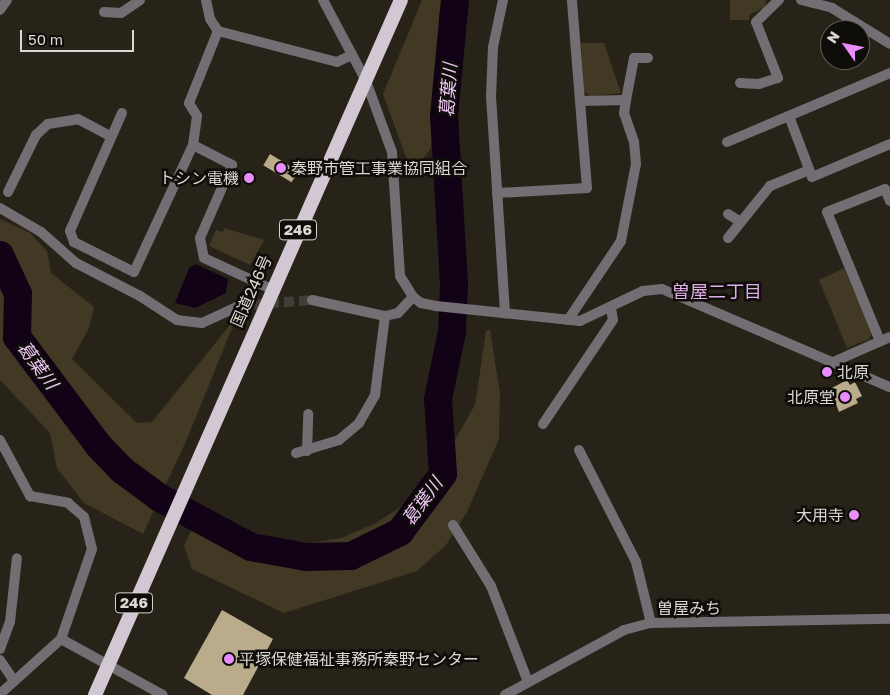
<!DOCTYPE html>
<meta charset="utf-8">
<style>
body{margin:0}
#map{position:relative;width:890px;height:695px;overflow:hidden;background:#282319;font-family:"Golos Text","Noto Sans JP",sans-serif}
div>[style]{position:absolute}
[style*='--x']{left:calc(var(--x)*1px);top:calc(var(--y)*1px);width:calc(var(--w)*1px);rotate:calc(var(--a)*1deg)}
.green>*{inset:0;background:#423924}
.water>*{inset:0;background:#110315}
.river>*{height:28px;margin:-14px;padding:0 14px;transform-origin:14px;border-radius:14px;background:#110315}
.building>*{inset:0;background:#baab8b;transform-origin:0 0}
.minor-tunnel>*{height:10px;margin-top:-5px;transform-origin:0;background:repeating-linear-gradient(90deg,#433e35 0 10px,transparent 0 15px)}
.minor>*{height:10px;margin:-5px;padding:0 5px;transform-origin:5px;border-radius:5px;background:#726e73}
.tertiary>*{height:10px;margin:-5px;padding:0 5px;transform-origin:5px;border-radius:5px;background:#726e73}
.trunk>*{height:14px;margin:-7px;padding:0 7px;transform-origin:7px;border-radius:7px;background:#d2c8d3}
.dots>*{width:14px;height:14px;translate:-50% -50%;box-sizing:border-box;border:2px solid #0f0d09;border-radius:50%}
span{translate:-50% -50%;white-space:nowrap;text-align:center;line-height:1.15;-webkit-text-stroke:5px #0f0d09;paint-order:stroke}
.shield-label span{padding:1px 4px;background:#0f0d09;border:1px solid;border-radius:4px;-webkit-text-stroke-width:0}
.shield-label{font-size:15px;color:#dbd8d1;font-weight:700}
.poi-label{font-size:16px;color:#dbd8d1}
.left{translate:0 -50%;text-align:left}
.right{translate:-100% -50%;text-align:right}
.street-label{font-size:16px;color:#dbd8d1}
.water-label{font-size:18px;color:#eec6f6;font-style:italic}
.neighbourhood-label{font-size:18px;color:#e0adeb}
.north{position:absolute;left:820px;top:20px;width:50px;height:50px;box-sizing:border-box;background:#0f0d09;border:1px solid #615e59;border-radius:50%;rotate:303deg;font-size:14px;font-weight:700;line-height:20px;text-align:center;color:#dbd8d1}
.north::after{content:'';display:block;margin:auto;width:18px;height:22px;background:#e98dfd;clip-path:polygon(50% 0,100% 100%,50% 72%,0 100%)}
.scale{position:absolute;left:20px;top:30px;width:114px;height:22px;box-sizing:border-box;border:2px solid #dbd8d1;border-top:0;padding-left:6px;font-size:15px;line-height:18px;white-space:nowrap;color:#dbd8d1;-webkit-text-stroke:4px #0f0d09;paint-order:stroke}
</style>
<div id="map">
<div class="green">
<div style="clip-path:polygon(422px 0,443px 0,439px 13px,438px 100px,431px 148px,422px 160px,408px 163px,383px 94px)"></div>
<div style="clip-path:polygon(730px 0,766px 0,765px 7px,749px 15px,749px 20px,730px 20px)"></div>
<div style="clip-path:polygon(581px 43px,604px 43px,621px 93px,590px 96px,584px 91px)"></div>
<div style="clip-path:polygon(0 219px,30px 233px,47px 251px,51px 273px,94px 307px,89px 328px,72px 359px,137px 423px,152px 422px,237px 316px,187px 439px,143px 534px,84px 503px,57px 468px,50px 433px,0 380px)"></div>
<div style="clip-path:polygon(224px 228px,264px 240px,250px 265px,209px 246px,216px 230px,223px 232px)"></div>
<div style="clip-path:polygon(844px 268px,872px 332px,869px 339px,847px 348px,819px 280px)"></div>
<div style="clip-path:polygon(490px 329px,500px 394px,499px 439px,467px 512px,446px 545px,417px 571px,284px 613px,192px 569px,184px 546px,196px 521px,304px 544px,341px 538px,376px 523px,411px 500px,449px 450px,475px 405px,486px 331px)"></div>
</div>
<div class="water">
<div style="clip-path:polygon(196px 264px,228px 279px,226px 293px,195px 308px,175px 303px,189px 268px)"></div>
</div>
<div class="river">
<div style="--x:0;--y:255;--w:43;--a:65.2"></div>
<div style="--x:18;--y:294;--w:43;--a:91.3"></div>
<div style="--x:17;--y:337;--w:135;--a:53.1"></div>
<div style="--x:98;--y:445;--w:35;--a:46"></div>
<div style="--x:122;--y:470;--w:47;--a:36.4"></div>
<div style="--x:160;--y:498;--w:103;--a:28.3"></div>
<div style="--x:251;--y:547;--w:56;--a:10.3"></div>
<div style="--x:306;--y:557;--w:45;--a:-1.3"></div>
<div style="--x:351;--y:556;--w:55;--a:-26.1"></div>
<div style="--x:400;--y:532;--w:72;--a:-53.4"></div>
<div style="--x:443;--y:474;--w:75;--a:-93.8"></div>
<div style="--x:438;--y:399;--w:68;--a:-78.2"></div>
<div style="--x:452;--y:332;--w:48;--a:-87.6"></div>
<div style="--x:454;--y:284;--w:168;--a:-93.4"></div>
<div style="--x:444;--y:116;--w:117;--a:-84.6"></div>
</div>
<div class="building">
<div style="left:270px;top:154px;width:33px;height:13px;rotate:31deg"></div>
<div style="clip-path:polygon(847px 380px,850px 385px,855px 382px,862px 396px,856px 399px,858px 403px,839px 412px,830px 389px)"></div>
<div style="clip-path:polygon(222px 610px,273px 639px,243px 695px,212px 695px,184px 678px)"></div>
</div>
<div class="minor-tunnel">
<div style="--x:239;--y:306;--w:73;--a:-4.7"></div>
</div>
<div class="minor">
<div style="--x:206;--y:0;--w:19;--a:78"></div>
<div style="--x:210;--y:19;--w:14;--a:56"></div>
<div style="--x:218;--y:31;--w:123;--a:14.6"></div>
<div style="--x:337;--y:62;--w:17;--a:-25"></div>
<div style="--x:503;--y:0;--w:48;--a:102"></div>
<div style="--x:493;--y:47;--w:49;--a:92.3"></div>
<div style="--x:491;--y:96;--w:218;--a:86.3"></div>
<div style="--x:801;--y:0;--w:32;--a:14"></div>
<div style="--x:832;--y:8;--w:68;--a:31.8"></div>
<div style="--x:104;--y:12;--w:17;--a:3"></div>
<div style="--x:121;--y:13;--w:23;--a:-34"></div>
<div style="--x:740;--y:83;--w:19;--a:3"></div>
<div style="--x:759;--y:84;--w:20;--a:-18"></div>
<div style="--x:778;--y:78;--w:60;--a:-111.4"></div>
<div style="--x:756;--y:22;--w:32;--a:-44"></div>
<div style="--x:626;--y:100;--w:43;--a:-79.2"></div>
<div style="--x:634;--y:58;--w:14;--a:0"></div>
<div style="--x:122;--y:113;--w:129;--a:113.8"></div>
<div style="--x:70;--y:231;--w:12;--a:70"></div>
<div style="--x:74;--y:242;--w:67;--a:26.6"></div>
<div style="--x:134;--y:272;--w:140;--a:-65.1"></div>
<div style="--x:193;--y:145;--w:29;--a:-82"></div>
<div style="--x:197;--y:116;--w:15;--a:-122"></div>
<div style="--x:189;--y:103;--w:78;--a:-68.1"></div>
<div style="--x:789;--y:116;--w:65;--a:69.3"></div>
<div style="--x:812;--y:177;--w:85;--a:-22.9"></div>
<div style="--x:727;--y:142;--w:177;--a:-22.9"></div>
<div style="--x:193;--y:145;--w:44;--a:27.1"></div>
<div style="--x:232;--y:165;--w:80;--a:113.7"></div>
<div style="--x:200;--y:238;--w:20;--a:79"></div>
<div style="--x:204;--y:258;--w:74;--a:24.8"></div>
<div style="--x:8;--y:192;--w:64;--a:-63.8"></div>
<div style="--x:36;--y:135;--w:16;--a:-43"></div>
<div style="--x:48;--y:124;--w:30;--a:-9"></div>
<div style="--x:78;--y:119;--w:36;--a:28"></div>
<div style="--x:497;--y:193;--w:90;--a:-3.2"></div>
<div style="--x:587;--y:188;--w:189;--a:-94.6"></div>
<div style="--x:0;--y:208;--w:48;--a:30.3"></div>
<div style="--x:41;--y:232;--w:47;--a:41.5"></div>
<div style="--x:76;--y:263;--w:72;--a:27.3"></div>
<div style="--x:140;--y:296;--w:44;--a:33"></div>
<div style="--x:177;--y:320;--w:25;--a:7"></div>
<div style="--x:202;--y:323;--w:41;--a:-24.7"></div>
<div style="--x:728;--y:214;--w:15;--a:32"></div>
<div style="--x:728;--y:238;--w:67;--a:-51.1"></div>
<div style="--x:770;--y:186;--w:42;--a:-22.3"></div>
<div style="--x:312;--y:300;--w:75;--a:12.4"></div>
<div style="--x:385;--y:316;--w:13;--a:-13"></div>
<div style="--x:398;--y:313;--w:22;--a:-47"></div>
<div style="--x:436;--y:306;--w:145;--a:5.9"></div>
<div style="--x:580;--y:321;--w:70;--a:-25.5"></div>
<div style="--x:643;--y:291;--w:19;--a:-6"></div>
<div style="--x:662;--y:289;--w:248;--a:23.3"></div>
<div style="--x:568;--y:320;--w:95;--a:-56.1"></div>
<div style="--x:621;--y:241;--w:78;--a:-79"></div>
<div style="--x:636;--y:164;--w:22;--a:-95"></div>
<div style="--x:634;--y:142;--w:31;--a:-109"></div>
<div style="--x:624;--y:113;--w:13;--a:-81"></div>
<div style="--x:626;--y:100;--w:46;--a:178.8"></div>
<div style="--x:880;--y:341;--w:139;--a:-112.3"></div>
<div style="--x:827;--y:212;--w:62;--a:-21.6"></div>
<div style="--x:885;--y:189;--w:13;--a:67"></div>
<div style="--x:831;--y:363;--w:64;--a:-23.8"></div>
<div style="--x:543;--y:424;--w:125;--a:-56.1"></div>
<div style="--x:613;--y:320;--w:11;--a:-100"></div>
<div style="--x:0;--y:440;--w:64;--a:61.8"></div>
<div style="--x:30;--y:496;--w:39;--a:10"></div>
<div style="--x:68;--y:503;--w:21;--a:41"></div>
<div style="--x:84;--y:517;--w:33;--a:76"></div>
<div style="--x:92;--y:549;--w:95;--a:109"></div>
<div style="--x:61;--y:639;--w:82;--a:138"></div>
<div style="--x:579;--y:450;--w:126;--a:63"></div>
<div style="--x:636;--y:562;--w:63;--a:76.2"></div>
<div style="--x:307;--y:451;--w:37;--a:-88"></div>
<div style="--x:296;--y:453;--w:45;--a:-16.8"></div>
<div style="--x:339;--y:440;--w:26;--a:-40"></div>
<div style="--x:359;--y:423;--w:32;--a:-60"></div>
<div style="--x:375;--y:395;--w:80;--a:-82.8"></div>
<div style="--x:453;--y:525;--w:72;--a:58.1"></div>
<div style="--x:491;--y:586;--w:103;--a:68.9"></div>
<div style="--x:61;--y:639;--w:116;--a:28.8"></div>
<div style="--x:0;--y:649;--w:29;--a:-70"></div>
<div style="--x:10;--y:622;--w:64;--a:-83.8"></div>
<div style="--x:0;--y:660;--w:25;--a:56"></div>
<div style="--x:505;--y:695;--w:136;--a:-28.6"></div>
<div style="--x:624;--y:630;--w:28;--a:-15"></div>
<div style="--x:651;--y:623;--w:239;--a:-1"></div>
</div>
<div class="tertiary">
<div style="--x:323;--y:0;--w:92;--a:62"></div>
<div style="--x:366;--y:81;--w:76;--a:69.9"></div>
<div style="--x:392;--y:152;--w:124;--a:86.3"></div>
<div style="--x:400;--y:276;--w:25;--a:58"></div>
<div style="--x:413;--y:297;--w:10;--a:37"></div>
<div style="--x:421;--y:303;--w:15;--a:11"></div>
<div style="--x:0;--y:10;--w:12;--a:-55"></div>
</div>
<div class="trunk">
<div style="--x:95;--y:695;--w:759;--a:-66.24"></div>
</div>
<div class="dots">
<div style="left:281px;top:168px;background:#e98dfd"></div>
<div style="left:249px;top:178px;background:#e98dfd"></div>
<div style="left:827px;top:372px;background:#e98dfd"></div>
<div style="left:845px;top:397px;background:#e98dfd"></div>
<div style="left:854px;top:515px;background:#e98dfd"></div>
<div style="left:229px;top:659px;background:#e98dfd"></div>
</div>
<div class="shield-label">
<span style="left:298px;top:230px">246</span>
<span style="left:134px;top:603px">246</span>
</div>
<div class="poi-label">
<span class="left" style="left:291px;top:168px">秦野市管工事業協同組合</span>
<span class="right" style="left:239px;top:178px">トシン電機</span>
<span class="left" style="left:837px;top:372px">北原</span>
<span class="right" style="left:835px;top:397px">北原堂</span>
<span class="right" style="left:844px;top:515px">大用寺</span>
<span class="left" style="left:239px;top:659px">平塚保健福祉事務所秦野センター</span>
</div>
<div class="street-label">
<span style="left:251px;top:291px;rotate:-66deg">国道246号</span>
<span style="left:689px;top:608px">曽屋みち</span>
</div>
<div class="water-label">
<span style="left:448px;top:90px;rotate:-86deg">葛葉川</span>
<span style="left:38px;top:365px;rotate:54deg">葛葉川</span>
<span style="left:422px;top:501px;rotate:-54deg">葛葉川</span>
</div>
<div class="neighbourhood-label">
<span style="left:717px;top:291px">曽屋二丁目</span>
</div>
<div class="north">N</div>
<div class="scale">50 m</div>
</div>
